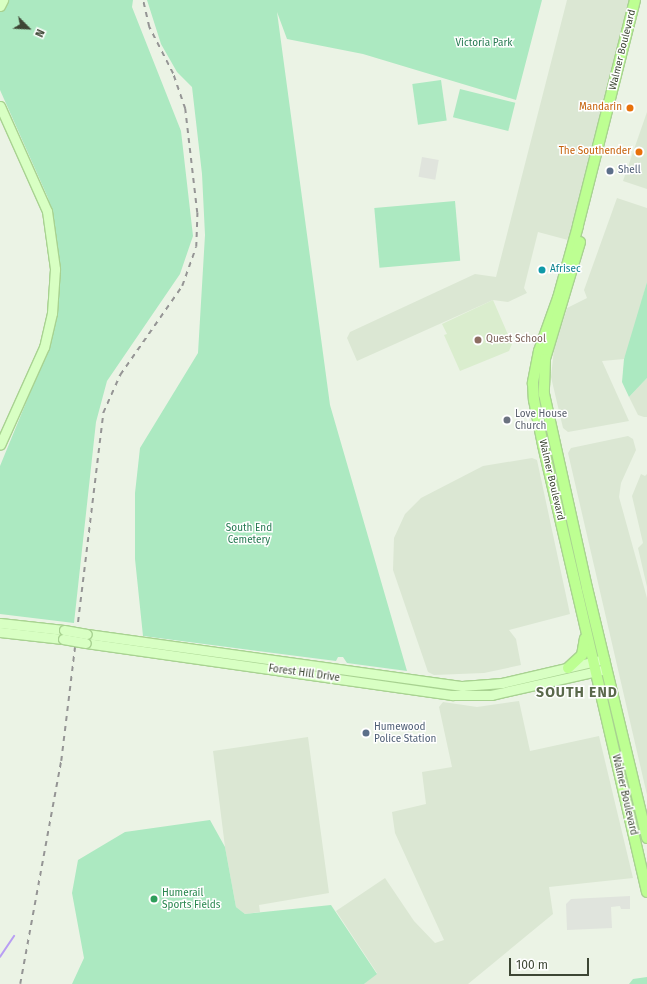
<!DOCTYPE html>
<style>
body{margin:0}
#map{position:relative;width:647px;height:984px;overflow:hidden;background:#ebf3e5;font-family:"Fira Sans",sans-serif}
div>[style]{position:absolute}
[style*='--x']{left:calc(var(--x)*1px);top:calc(var(--y)*1px);width:calc(var(--w)*1px);rotate:calc(var(--a)*1deg)}
.residential>*{inset:0;background:#dbe7d3}
.education>*{inset:0;background:#daedce}
.green>*{inset:0;background:#ace9c1;transform-origin:0 0}
.parking>*{inset:0;background:#e0e4dd;transform-origin:0 0}
.stream>*{height:1.5px;margin:-0.75px;padding:0 0.75px;transform-origin:0.75px;border-radius:0.75px;background:#b89ef3}
.roads{filter:drop-shadow(1px 0 #a8d291) drop-shadow(-1px 0 #a8d291) drop-shadow(0 1px #a8d291) drop-shadow(0 -1px #a8d291)}
.secondary>*{height:9px;margin:-4.5px;padding:0 4.5px;transform-origin:4.5px;border-radius:4.5px;background:#d8ffc3}
.primary>*{height:10px;margin:-5px;padding:0 5px;transform-origin:5px;border-radius:5px;background:#bdff92}
.rail>*{height:1.5px;margin-top:-0.75px;transform-origin:0;background:repeating-linear-gradient(90deg,#959595 0 5px,transparent 0 10px)}
.bridges{filter:drop-shadow(1px 0 #a8d291) drop-shadow(-1px 0 #a8d291) drop-shadow(0 1px #a8d291) drop-shadow(0 -1px #a8d291)}
.secondary-bridge>*{height:9px;margin:-4.5px;padding:0 4.5px;transform-origin:4.5px;border-radius:4.5px;background:#d8ffc3}
.dots>*{width:11px;height:11px;translate:-50% -50%;box-sizing:border-box;border:2px solid #fff;border-radius:50%}
span{translate:-50% -50%;white-space:nowrap;text-align:center;line-height:1.15;-webkit-text-stroke:3px #fff;paint-order:stroke}
.park-label{font-size:10px;color:#257951}
.street-label{font-size:10px;color:#3d4634}
.food-label{font-size:10px;color:#c56008}
.right{translate:-100% -50%;text-align:right}
.service-label{font-size:10px;color:#4e5e75}
.left{translate:0 -50%;text-align:left}
.culture-label{font-size:10px;color:#0d838f}
.education-label{font-size:10px;color:#785e54}
.worship-label{font-size:10px;color:#5b616d}
.leisure-label{font-size:10px;color:#27864d}
.district-label{font-size:14px;color:#5a694b;font-weight:700;letter-spacing:1px}
.north{position:absolute;left:8px;top:8px;width:40px;height:40px;-webkit-text-stroke:3px #fff;paint-order:stroke;rotate:114deg;font-size:11px;font-weight:700;line-height:16px;text-align:center;color:#3d4634}
.north::after{content:'';display:block;margin:auto;width:14px;height:18px;background:#3d4634;clip-path:polygon(50% 0,100% 100%,50% 72%,0 100%)}
.scale{position:absolute;left:509px;top:958px;width:80px;height:18px;box-sizing:border-box;border:2px solid #3d4634;border-top:0;padding-left:5px;font-size:12px;line-height:14px;white-space:nowrap;color:#3d4634;-webkit-text-stroke:3px #fff;paint-order:stroke}
</style>
<div id="map">
<div class="residential">
<div style="clip-path:polygon(567px 0,632px 0,593px 153px,568px 240px,538px 232px,524px 288px,527px 293px,508px 302px,493px 300px,357px 361px,347px 338px,350px 332px,475px 274px,496px 277px)"></div>
<div style="clip-path:polygon(647px 112px,647px 189px,623px 181px)"></div>
<div style="clip-path:polygon(617px 198px,647px 208px,647px 282px,631px 342px,624px 359px,602px 361px,629px 421px,568px 432px,563px 428px,551px 377px,554px 349px,567px 308px,587px 298px,584px 290px)"></div>
<div style="clip-path:polygon(647px 378px,647px 417px,644px 417px,638px 415px,629px 397px)"></div>
<div style="clip-path:polygon(628px 436px,633px 439px,636px 450px,621px 483px,619px 497px,647px 598px,647px 795px,568px 453px,571px 448px)"></div>
<div style="clip-path:polygon(532px 458px,537px 460px,570px 614px,509px 630px,516px 639px,521px 665px,484px 673px,434px 675px,428px 672px,393px 570px,394px 538px,405px 514px,421px 498px,483px 466px)"></div>
<div style="clip-path:polygon(641px 474px,645px 476px,647px 474px,647px 587px,638px 548px,643px 543px,632px 496px)"></div>
<div style="clip-path:polygon(519px 701px,530px 751px,599px 736px,633px 878px,549px 887px,553px 914px,468px 984px,364px 984px,377px 973px,336px 911px,385px 878px,414px 921px,435px 943px,444px 940px,395px 833px,392px 812px,426px 804px,422px 772px,452px 767px,439px 707px,443px 702px,477px 707px)"></div>
<div style="clip-path:polygon(308px 737px,329px 893px,259px 905px,260px 912px,245px 914px,236px 907px,225px 847px,213px 751px)"></div>
</div>
<div class="education">
<div style="clip-path:polygon(493px 300px,512px 344px,509px 351px,460px 371px,444px 335px,447px 334px,442px 324px)"></div>
</div>
<div class="green">
<div style="clip-path:polygon(5px 0,133px 0,132px 7px,181px 131px,193px 236px,180px 274px,107px 381px,96px 422px,74px 623px,0 614px,0 466px,48px 349px,59px 287px,57px 240px,48px 198px,0 90px,0 9px)"></div>
<div style="clip-path:polygon(147px 0,542px 0,516px 100px,363px 54px,287px 39px,277px 12px,330px 405px,407px 671px,347px 663px,343px 657px,338px 657px,336px 661px,143px 636px,135px 559px,135px 493px,140px 448px,198px 353px,205px 235px,202px 174px,192px 87px,177px 72px,161px 44px)"></div>
<div style="left:441px;top:80px;width:41px;height:29px;rotate:82deg"></div>
<div style="left:460px;top:89px;width:57px;height:29px;rotate:14deg"></div>
<div style="left:455px;top:201px;width:60px;height:81px;rotate:85deg"></div>
<div style="clip-path:polygon(647px 282px,647px 378px,629px 397px,622px 382px,624px 359px)"></div>
<div style="clip-path:polygon(210px 820px,225px 847px,236px 907px,245px 914px,331px 905px,377px 974px,364px 984px,72px 984px,84px 958px,72px 893px,78px 860px,125px 832px)"></div>
<div style="clip-path:polygon(647px 977px,647px 984px,629px 984px,633px 979px)"></div>
</div>
<div class="parking">
<div style="left:422px;top:157px;width:17px;height:20px;rotate:10deg"></div>
<div style="clip-path:polygon(630px 896px,630px 909px,621px 909px,620px 906px,611px 907px,612px 928px,567px 930px,566px 904px,571px 899px)"></div>
</div>
<div class="stream">
<div style="--x:0;--y:957;--w:25;--a:-56"></div>
</div>
<div class="roads">
<div class="secondary">
<div style="--x:0;--y:6;--w:7;--a:-63"></div>
<div style="--x:0;--y:106;--w:115;--a:65.9"></div>
<div style="--x:47;--y:211;--w:59;--a:82.1"></div>
<div style="--x:55;--y:269;--w:44;--a:93.9"></div>
<div style="--x:52;--y:313;--w:35;--a:103"></div>
<div style="--x:44;--y:347;--w:107;--a:114.2"></div>
<div style="--x:0;--y:623;--w:64;--a:6.2"></div>
<div style="--x:0;--y:632;--w:63;--a:6.3"></div>
<div style="--x:87;--y:634;--w:379;--a:7.9"></div>
<div style="--x:462;--y:686;--w:40;--a:-4.3"></div>
<div style="--x:502;--y:683;--w:105;--a:-13.2"></div>
<div style="--x:86;--y:643;--w:370;--a:8.1"></div>
<div style="--x:452;--y:695;--w:39;--a:0"></div>
<div style="--x:491;--y:695;--w:114;--a:-12.7"></div>
</div>
<div class="primary">
<div style="--x:635;--y:0;--w:233;--a:104.2"></div>
<div style="--x:578;--y:226;--w:75;--a:105.5"></div>
<div style="--x:558;--y:298;--w:56;--a:109.7"></div>
<div style="--x:539;--y:351;--w:33;--a:101"></div>
<div style="--x:533;--y:383;--w:17;--a:87"></div>
<div style="--x:534;--y:400;--w:46;--a:78.7"></div>
<div style="--x:543;--y:445;--w:459;--a:76.9"></div>
<div style="--x:580;--y:242;--w:122;--a:106.7"></div>
<div style="--x:545;--y:359;--w:35;--a:92"></div>
<div style="--x:544;--y:394;--w:199;--a:77.5"></div>
<div style="--x:587;--y:588;--w:257;--a:76.5"></div>
<div style="--x:568;--y:668;--w:19;--a:-43"></div>
<div style="--x:582;--y:655;--w:17;--a:-80"></div>
</div>
</div>
<div class="rail">
<div style="--x:20;--y:984;--w:227;--a:-79.6"></div>
<div style="--x:61;--y:761;--w:351;--a:-83.1"></div>
<div style="--x:103;--y:413;--w:42;--a:-65.9"></div>
<div style="--x:120;--y:375;--w:108;--a:-55.1"></div>
<div style="--x:182;--y:286;--w:41;--a:-70.3"></div>
<div style="--x:196;--y:247;--w:34;--a:-88"></div>
<div style="--x:197;--y:213;--w:105;--a:-96.6"></div>
<div style="--x:185;--y:109;--w:37;--a:-109"></div>
<div style="--x:173;--y:74;--w:53;--a:-117.1"></div>
<div style="--x:149;--y:27;--w:28;--a:-103"></div>
</div>
<div class="bridges">
<div class="secondary-bridge">
<div style="--x:64;--y:630;--w:23;--a:10"></div>
<div style="--x:63;--y:639;--w:23;--a:10"></div>
</div>
</div>
<div class="dots">
<div style="left:630px;top:108px;background:#e8710a"></div>
<div style="left:639px;top:152px;background:#e8710a"></div>
<div style="left:610px;top:171px;background:#5c6f8a"></div>
<div style="left:542px;top:270px;background:#0f9aa8"></div>
<div style="left:478px;top:340px;background:#8d6e63"></div>
<div style="left:507px;top:420px;background:#6b7280"></div>
<div style="left:366px;top:733px;background:#5c6f8a"></div>
<div style="left:154px;top:899px;background:#2e9e5b"></div>
</div>
<div class="park-label">
<span style="left:484px;top:44px">Victoria Park</span>
<span style="left:249px;top:534px">South End<br>Cemetery</span>
</div>
<div class="street-label">
<span style="left:623px;top:50px;rotate:-76deg">Walmer Boulevard</span>
<span style="left:551px;top:480px;rotate:77deg">Walmer Boulevard</span>
<span style="left:304px;top:674px;rotate:8deg">Forest Hill Drive</span>
<span style="left:624px;top:795px;rotate:77deg">Walmer Boulevard</span>
</div>
<div class="food-label">
<span class="right" style="left:622px;top:108px">Mandarin</span>
<span class="right" style="left:631px;top:152px">The Southender</span>
</div>
<div class="service-label">
<span class="left" style="left:618px;top:171px">Shell</span>
<span class="left" style="left:374px;top:733px">Humewood<br>Police Station</span>
</div>
<div class="culture-label">
<span class="left" style="left:550px;top:270px">Afrisec</span>
</div>
<div class="education-label">
<span class="left" style="left:486px;top:340px">Quest School</span>
</div>
<div class="worship-label">
<span class="left" style="left:515px;top:420px">Love House<br>Church</span>
</div>
<div class="leisure-label">
<span class="left" style="left:162px;top:899px">Humerail<br>Sports Fields</span>
</div>
<div class="district-label">
<span style="left:577px;top:693px">SOUTH END</span>
</div>
<div class="north">N</div>
<div class="scale">100 m</div>
</div>
